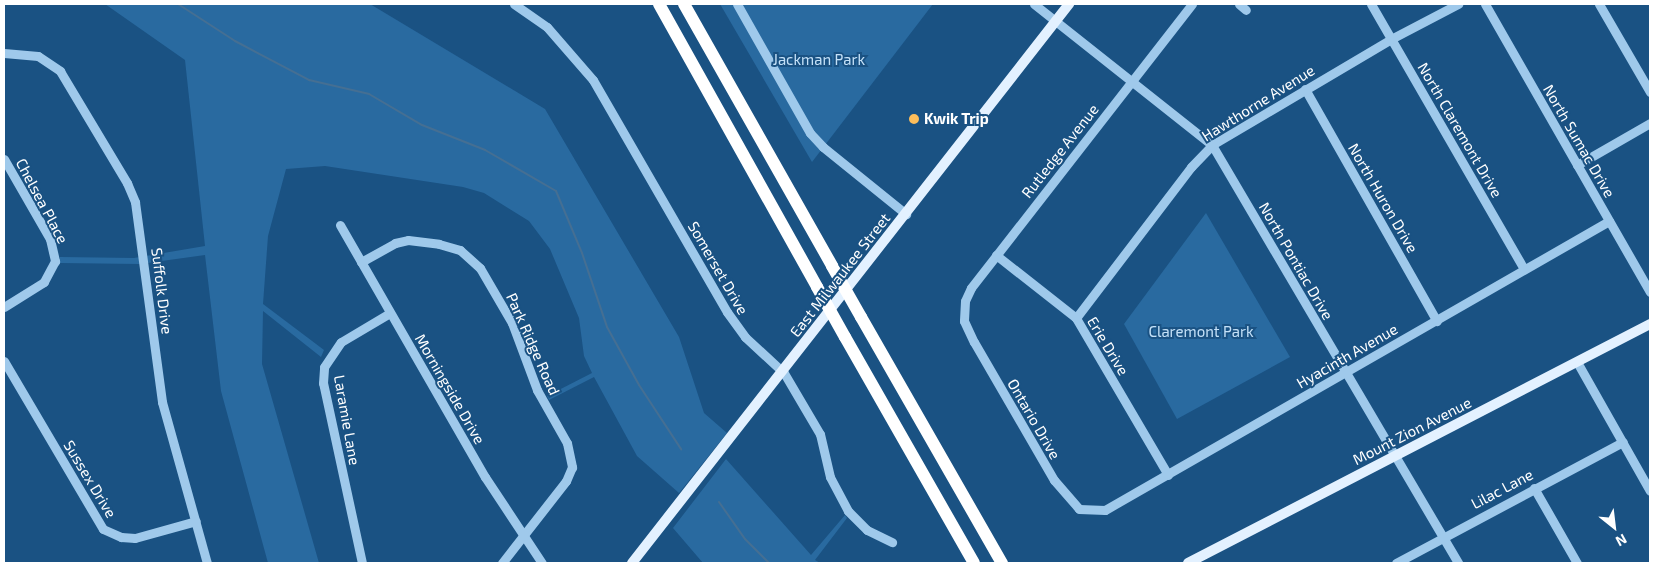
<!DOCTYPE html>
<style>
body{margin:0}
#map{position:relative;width:1654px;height:567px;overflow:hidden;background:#1a5283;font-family:"Exo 2",sans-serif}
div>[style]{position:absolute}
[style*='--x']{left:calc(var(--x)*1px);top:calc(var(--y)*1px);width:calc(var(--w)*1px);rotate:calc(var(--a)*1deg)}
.green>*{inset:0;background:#296aa0}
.stream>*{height:2px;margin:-1px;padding:0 1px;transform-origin:1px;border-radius:1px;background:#456f93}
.minor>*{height:9px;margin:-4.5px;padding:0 4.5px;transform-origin:4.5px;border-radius:4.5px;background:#9fc9eb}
.major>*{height:10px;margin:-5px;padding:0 5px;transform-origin:5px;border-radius:5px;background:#e3f1ff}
.highway>*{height:12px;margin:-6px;padding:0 6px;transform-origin:6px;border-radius:6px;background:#fff}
.highway-bridge>*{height:12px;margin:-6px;padding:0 6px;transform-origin:6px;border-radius:6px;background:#fff}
.dots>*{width:14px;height:14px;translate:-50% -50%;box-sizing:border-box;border:2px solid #1a5283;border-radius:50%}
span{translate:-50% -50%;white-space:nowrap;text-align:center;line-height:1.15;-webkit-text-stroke:4px #1a5283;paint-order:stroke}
.park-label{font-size:15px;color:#c4e1f8}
.street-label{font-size:15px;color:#fff}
.poi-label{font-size:15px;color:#fff;font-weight:700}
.left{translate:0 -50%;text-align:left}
.frame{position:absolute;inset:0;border:5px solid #fff;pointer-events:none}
.north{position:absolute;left:1589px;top:502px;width:50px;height:50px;-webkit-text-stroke:4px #1a5283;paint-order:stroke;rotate:151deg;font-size:14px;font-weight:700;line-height:20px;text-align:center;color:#fff}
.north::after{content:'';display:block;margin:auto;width:18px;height:22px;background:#fff;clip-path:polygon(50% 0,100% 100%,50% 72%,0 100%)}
</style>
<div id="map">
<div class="green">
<div style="clip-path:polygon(105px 4px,370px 4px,545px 109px,679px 337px,704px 413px,727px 433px,679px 493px,637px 456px,594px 377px,549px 400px,547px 396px,592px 373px,584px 356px,579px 318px,550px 249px,529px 221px,484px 193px,463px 187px,325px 166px,286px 169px,268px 236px,263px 304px,324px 350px,321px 357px,263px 311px,262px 364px,319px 563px,268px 563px,221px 391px,205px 255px,140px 264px,60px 263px,60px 257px,134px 258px,205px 246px,185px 60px)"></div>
<div style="clip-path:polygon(720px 4px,933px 4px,812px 162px)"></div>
<div style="clip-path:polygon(1206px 213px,1290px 357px,1177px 419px,1124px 324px)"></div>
<div style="clip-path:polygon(726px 459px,811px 555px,845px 515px,847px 518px,815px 560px,820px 563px,703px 563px,673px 528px)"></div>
</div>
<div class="stream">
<div style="--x:178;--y:4;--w:68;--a:33"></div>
<div style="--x:235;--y:41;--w:84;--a:27.8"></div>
<div style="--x:309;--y:80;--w:62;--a:13.1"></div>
<div style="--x:369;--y:94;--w:61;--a:30.3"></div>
<div style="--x:422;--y:125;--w:68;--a:21.6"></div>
<div style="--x:485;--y:150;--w:82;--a:30"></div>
<div style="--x:556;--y:191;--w:67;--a:67.2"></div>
<div style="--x:582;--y:253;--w:78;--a:71.3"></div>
<div style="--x:607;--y:327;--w:66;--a:61.1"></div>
<div style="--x:639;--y:385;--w:77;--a:56.7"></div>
<div style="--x:719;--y:502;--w:45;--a:54.9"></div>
<div style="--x:745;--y:539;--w:34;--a:45"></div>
</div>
<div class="minor">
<div style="--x:514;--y:4;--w:40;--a:34.9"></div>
<div style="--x:547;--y:27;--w:70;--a:49"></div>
<div style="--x:593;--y:80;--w:268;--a:60"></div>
<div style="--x:727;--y:312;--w:31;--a:54"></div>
<div style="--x:745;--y:337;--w:53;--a:42.7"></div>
<div style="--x:784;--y:373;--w:71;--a:59.5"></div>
<div style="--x:820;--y:434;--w:44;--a:76.9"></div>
<div style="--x:830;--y:477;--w:38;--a:62"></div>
<div style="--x:848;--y:511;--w:27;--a:45"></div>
<div style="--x:867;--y:530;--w:28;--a:26"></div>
<div style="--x:737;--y:4;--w:148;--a:60.5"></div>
<div style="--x:810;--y:133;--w:19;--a:47"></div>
<div style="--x:823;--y:147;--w:107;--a:38.9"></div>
<div style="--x:1034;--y:4;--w:227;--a:38.4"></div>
<div style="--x:1212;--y:145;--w:485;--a:59.5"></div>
<div style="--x:1192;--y:4;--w:360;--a:127.9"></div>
<div style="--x:971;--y:288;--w:14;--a:115"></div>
<div style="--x:965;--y:301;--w:20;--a:93"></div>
<div style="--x:964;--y:321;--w:23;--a:65"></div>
<div style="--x:974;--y:342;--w:160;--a:59.9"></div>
<div style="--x:1054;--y:480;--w:38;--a:49"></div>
<div style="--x:1079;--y:509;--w:26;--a:2"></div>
<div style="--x:1105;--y:510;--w:581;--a:-29.83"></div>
<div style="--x:1239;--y:4;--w:9;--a:41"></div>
<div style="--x:1371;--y:4;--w:306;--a:60"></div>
<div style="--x:1485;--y:4;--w:332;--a:60.2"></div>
<div style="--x:1599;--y:4;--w:102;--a:59.9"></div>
<div style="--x:4;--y:53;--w:34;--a:5"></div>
<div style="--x:38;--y:56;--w:27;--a:34"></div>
<div style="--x:60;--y:71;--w:131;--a:59.1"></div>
<div style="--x:127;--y:183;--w:21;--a:67"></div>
<div style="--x:135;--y:202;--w:202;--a:82.3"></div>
<div style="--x:162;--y:402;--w:167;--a:74.4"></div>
<div style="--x:1305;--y:89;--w:267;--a:60.4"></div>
<div style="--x:4;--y:159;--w:92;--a:60.1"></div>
<div style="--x:50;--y:239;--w:23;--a:77"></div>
<div style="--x:55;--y:261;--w:24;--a:118"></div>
<div style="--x:44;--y:282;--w:47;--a:148"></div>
<div style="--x:1577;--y:165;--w:84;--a:-29.9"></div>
<div style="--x:340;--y:225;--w:291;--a:60.1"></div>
<div style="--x:485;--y:477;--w:103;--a:56.5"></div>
<div style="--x:996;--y:255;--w:102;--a:38.2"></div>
<div style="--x:1076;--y:318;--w:182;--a:59.6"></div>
<div style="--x:361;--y:262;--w:39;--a:-29"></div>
<div style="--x:395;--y:243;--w:13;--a:-13"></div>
<div style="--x:408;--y:240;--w:31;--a:7"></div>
<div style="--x:439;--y:244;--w:22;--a:16"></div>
<div style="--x:460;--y:250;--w:27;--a:42"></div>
<div style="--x:480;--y:268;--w:64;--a:59.8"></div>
<div style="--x:512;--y:323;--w:72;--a:69.5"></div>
<div style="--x:537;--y:390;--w:61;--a:60.5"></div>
<div style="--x:567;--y:443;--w:25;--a:78"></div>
<div style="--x:572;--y:467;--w:15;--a:113"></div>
<div style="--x:566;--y:481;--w:104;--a:128"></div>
<div style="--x:1076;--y:318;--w:190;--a:-52.7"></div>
<div style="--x:1191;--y:167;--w:30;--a:-46"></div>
<div style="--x:1212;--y:145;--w:208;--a:-30.6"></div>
<div style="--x:1391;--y:39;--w:76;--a:-27.6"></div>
<div style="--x:4;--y:361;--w:195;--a:59.5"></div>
<div style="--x:103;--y:529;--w:20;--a:24"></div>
<div style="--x:121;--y:537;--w:14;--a:4"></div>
<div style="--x:135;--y:538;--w:63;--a:-15.6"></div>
<div style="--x:1577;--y:362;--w:148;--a:60.5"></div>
<div style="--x:1534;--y:488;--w:86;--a:60.2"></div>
<div style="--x:362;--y:563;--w:184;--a:-102.2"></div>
<div style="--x:323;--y:383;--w:16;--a:-86"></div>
<div style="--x:324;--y:367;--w:30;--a:-56"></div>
<div style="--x:341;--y:342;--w:57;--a:-30.6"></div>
<div style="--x:1396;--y:563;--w:257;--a:-28.1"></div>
</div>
<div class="major">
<div style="--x:632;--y:563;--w:710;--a:-51.98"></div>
<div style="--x:1188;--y:563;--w:520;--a:-27.35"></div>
</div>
<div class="highway">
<div style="--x:659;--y:4;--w:324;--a:60.8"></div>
<div style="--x:684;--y:4;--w:301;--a:60.5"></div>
<div style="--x:861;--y:317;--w:284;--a:60.2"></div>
<div style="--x:845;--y:337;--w:260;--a:60.3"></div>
</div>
<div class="highway-bridge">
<div style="--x:832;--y:266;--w:59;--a:60.4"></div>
<div style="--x:817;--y:287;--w:57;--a:60.8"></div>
</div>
<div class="dots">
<div style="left:914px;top:119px;background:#fdbe5b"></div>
</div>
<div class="park-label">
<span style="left:819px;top:60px">Jackman Park</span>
<span style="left:1201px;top:332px">Claremont Park</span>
</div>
<div class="street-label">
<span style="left:1258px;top:103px;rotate:-32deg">Hawthorne Avenue</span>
<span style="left:1460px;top:130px;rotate:60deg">North Claremont Drive</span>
<span style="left:1579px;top:141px;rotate:60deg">North Sumac Drive</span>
<span style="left:1060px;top:151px;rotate:-52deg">Rutledge Avenue</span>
<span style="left:1383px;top:198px;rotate:60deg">North Huron Drive</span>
<span style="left:42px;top:201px;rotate:62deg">Chelsea Place</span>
<span style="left:1296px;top:261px;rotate:60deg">North Pontiac Drive</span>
<span style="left:718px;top:268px;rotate:60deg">Somerset Drive</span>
<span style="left:840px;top:275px;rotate:-52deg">East Milwaukee Street</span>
<span style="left:162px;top:291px;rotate:83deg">Suffolk Drive</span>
<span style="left:533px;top:344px;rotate:66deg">Park Ridge Road</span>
<span style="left:1108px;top:346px;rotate:59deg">Erie Drive</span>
<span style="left:1347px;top:356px;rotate:-30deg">Hyacinth Avenue</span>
<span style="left:450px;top:389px;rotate:60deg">Morningside Drive</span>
<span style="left:1034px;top:419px;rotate:60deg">Ontario Drive</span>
<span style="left:347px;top:420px;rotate:80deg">Laramie Lane</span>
<span style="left:1412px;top:431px;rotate:-27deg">Mount Zion Avenue</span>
<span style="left:90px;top:479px;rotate:59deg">Sussex Drive</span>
<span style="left:1502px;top:489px;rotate:-28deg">Lilac Lane</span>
</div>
<div class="poi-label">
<span class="left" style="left:924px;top:119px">Kwik Trip</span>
</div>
<div class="frame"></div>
<div class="north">N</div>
</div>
